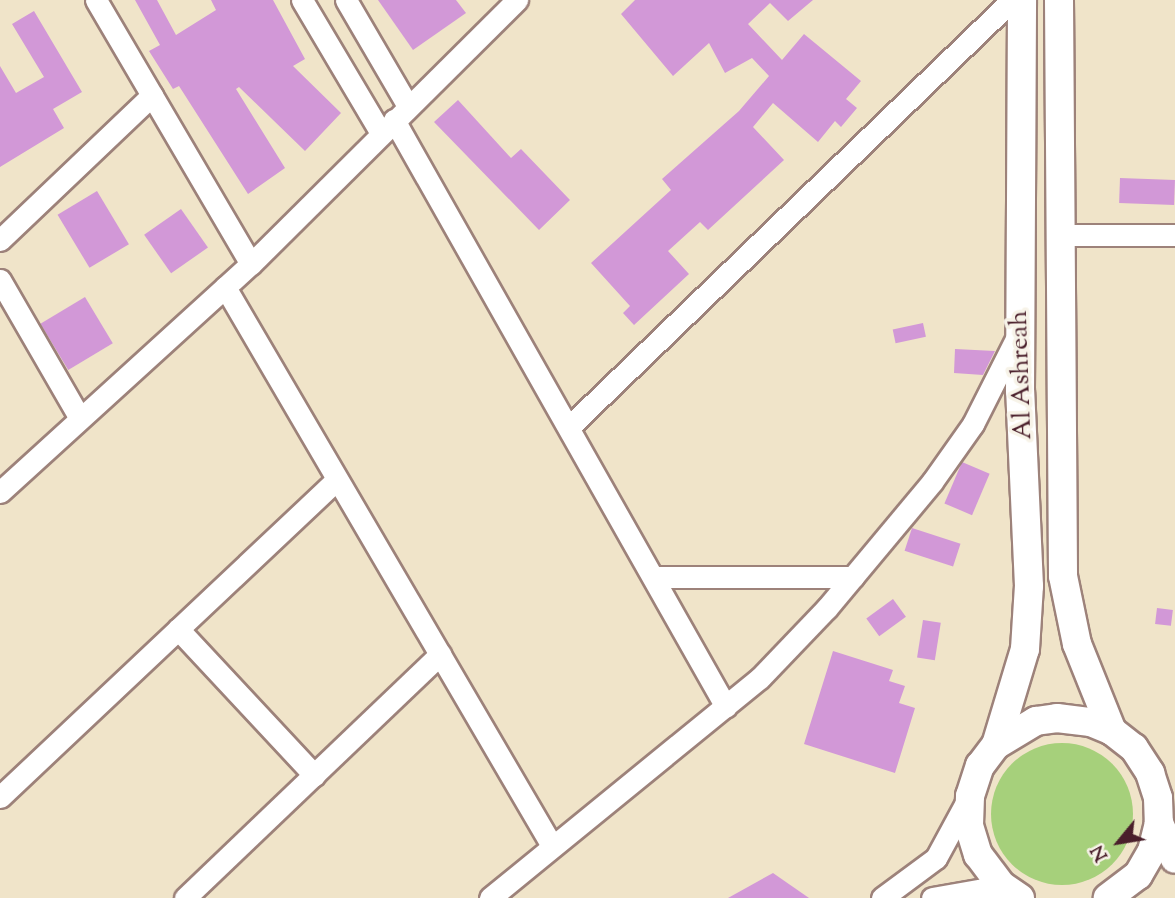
<!DOCTYPE html>
<style>
body{margin:0}
#map{position:relative;width:1175px;height:898px;overflow:hidden;background:#f0e4c9;font-family:"Sorts Mill Goudy",serif}
div>[style]{position:absolute}
[style*='--x']{left:calc(var(--x)*1px);top:calc(var(--y)*1px);width:calc(var(--w)*1px);rotate:calc(var(--a)*1deg)}
.green>*{inset:0;background:#a6d07b}
.round{border-radius:50%}
.building>*{inset:0;background:#d298d7;transform-origin:0 0}
.roads{filter:drop-shadow(2px 0 #9d827a) drop-shadow(-2px 0 #9d827a) drop-shadow(0 2px #9d827a) drop-shadow(0 -2px #9d827a)}
.street>*{height:21px;margin:-10.5px;padding:0 10.5px;transform-origin:10.5px;border-radius:10.5px;background:#fff}
.secondary>*{height:28px;margin:-14px;padding:0 14px;transform-origin:14px;border-radius:14px;background:#fff}
span{translate:-50% -50%;white-space:nowrap;text-align:center;line-height:1.15;-webkit-text-stroke:7px #f7f3e8;paint-order:stroke}
.street-label{font-size:26px;color:#4a1f2b}
.north{position:absolute;left:1084px;top:807px;width:70px;height:70px;-webkit-text-stroke:5px #f7f3e8;paint-order:stroke;rotate:240deg;font-size:19px;font-weight:700;line-height:28px;text-align:center;color:#4a1f2b}
.north::after{content:'';display:block;margin:auto;width:24px;height:32px;background:#4a1f2b;clip-path:polygon(50% 0,100% 100%,50% 72%,0 100%)}
</style>
<div id="map">
<div class="green">
<div class="round" style="left:991px;top:743px;width:142px;height:142px"></div>
</div>
<div class="building">
<div style="clip-path:polygon(135px 0,157px 0,176px 35px,216px 10px,211px 0,273px 0,305px 59px,293px 66px,341px 113px,305px 151px,239px 87px,236px 89px,285px 168px,248px 194px,179px 86px,173px 89px,149px 51px,160px 45px)"></div>
<div style="clip-path:polygon(378px 0,456px 0,466px 13px,413px 50px)"></div>
<div style="clip-path:polygon(635px 0,813px 0,788px 21px,770px 3px,748px 24px,782px 60px,804px 34px,861px 81px,846px 99px,857px 108px,841px 127px,835px 121px,818px 142px,773px 103px,753px 127px,784px 160px,708px 230px,700px 222px,668px 251px,689px 274px,634px 325px,623px 313px,630px 306px,591px 263px,671px 190px,662px 179px,739px 111px,769px 76px,752px 58px,725px 73px,709px 43px,673px 76px,621px 14px)"></div>
<div style="clip-path:polygon(34px 11px,82px 92px,53px 109px,64px 128px,0 167px,0 66px,16px 93px,44px 77px,12px 24px)"></div>
<div style="clip-path:polygon(458px 100px,511px 158px,521px 149px,570px 200px,539px 230px,434px 122px)"></div>
<div style="left:1120px;top:178px;width:55px;height:25px;rotate:2deg"></div>
<div style="left:97px;top:191px;width:62px;height:46px;rotate:59deg"></div>
<div style="left:181px;top:209px;width:47px;height:45px;rotate:55deg"></div>
<div style="left:85px;top:297px;width:54px;height:52px;rotate:59deg"></div>
<div style="left:923px;top:323px;width:14px;height:31px;rotate:78deg"></div>
<div style="clip-path:polygon(955px 349px,995px 351px,983px 375px,954px 373px)"></div>
<div style="left:962px;top:462px;width:30px;height:45px;rotate:23deg"></div>
<div style="left:912px;top:528px;width:51px;height:24px;rotate:18deg"></div>
<div style="left:893px;top:599px;width:22px;height:33px;rotate:54deg"></div>
<div style="left:1157px;top:608px;width:16px;height:16px;rotate:7deg"></div>
<div style="left:923px;top:620px;width:18px;height:38px;rotate:9deg"></div>
<div style="clip-path:polygon(833px 651px,893px 670px,889px 681px,905px 686px,899px 703px,915px 708px,895px 773px,804px 744px)"></div>
<div style="clip-path:polygon(773px 873px,809px 898px,728px 898px)"></div>
</div>
<div class="roads">
<div class="street">
<div style="--x:96;--y:0;--w:306;--a:59.6"></div>
<div style="--x:302;--y:0;--w:155;--a:59.3"></div>
<div style="--x:346;--y:0;--w:123;--a:59.7"></div>
<div style="--x:394;--y:120;--w:674;--a:60.51"></div>
<div style="--x:1059;--y:235;--w:116;--a:0"></div>
<div style="--x:0;--y:240;--w:210;--a:-43.6"></div>
<div style="--x:0;--y:280;--w:158;--a:60"></div>
<div style="--x:225;--y:287;--w:648;--a:59.67"></div>
<div style="--x:569;--y:427;--w:615;--a:-43.95"></div>
<div style="--x:0;--y:492;--w:339;--a:-42.3"></div>
<div style="--x:251;--y:264;--w:375;--a:-44.8"></div>
<div style="--x:654;--y:577;--w:199;--a:0"></div>
<div style="--x:178;--y:629;--w:200;--a:47"></div>
<div style="--x:0;--y:797;--w:463;--a:-43.3"></div>
<div style="--x:185;--y:898;--w:353;--a:-43.7"></div>
<div style="--x:490;--y:898;--w:348;--a:-39.2"></div>
<div style="--x:760;--y:678;--w:97;--a:-46.3"></div>
<div style="--x:827;--y:608;--w:164;--a:-50.2"></div>
<div style="--x:932;--y:482;--w:71;--a:-54.7"></div>
<div style="--x:973;--y:424;--w:102;--a:-63.2"></div>
<div style="--x:882;--y:898;--w:67;--a:-36.5"></div>
<div style="--x:936;--y:858;--w:65;--a:-61.5"></div>
<div style="--x:932;--y:898;--w:52;--a:-10"></div>
<div style="--x:983;--y:889;--w:33;--a:16"></div>
</div>
<div class="secondary">
<div style="--x:1059;--y:0;--w:576;--a:89.6"></div>
<div style="--x:1063;--y:576;--w:69;--a:78.4"></div>
<div style="--x:1077;--y:644;--w:94;--a:68.1"></div>
<div style="--x:996;--y:745;--w:100;--a:-73.2"></div>
<div style="--x:1025;--y:649;--w:63;--a:-86.4"></div>
<div style="--x:1029;--y:586;--w:195;--a:-92.6"></div>
<div style="--x:1020;--y:391;--w:391;--a:-89.7"></div>
<div style="--x:1159;--y:823;--w:39;--a:66"></div>
<div style="--x:1020;--y:898;--w:23;--a:-146"></div>
<div style="--x:1001;--y:885;--w:38;--a:-127"></div>
<div style="--x:978;--y:855;--w:31;--a:-107"></div>
<div style="--x:969;--y:825;--w:29;--a:-88"></div>
<div style="--x:970;--y:796;--w:32;--a:-72"></div>
<div style="--x:980;--y:766;--w:26;--a:-53"></div>
<div style="--x:996;--y:745;--w:47;--a:-31"></div>
<div style="--x:1036;--y:721;--w:21;--a:-8"></div>
<div style="--x:1057;--y:718;--w:34;--a:7"></div>
<div style="--x:1091;--y:722;--w:23;--a:23"></div>
<div style="--x:1112;--y:731;--w:28;--a:38"></div>
<div style="--x:1134;--y:748;--w:30;--a:57"></div>
<div style="--x:1150;--y:773;--w:26;--a:72"></div>
<div style="--x:1158;--y:798;--w:25;--a:88"></div>
<div style="--x:1159;--y:823;--w:29;--a:104"></div>
<div style="--x:1152;--y:851;--w:28;--a:120"></div>
<div style="--x:1138;--y:875;--w:38;--a:143"></div>
</div>
</div>
<div class="street-label">
<span style="left:1022px;top:375px;rotate:-92deg">Al Ashreah</span>
</div>
<div class="north">N</div>
</div>
